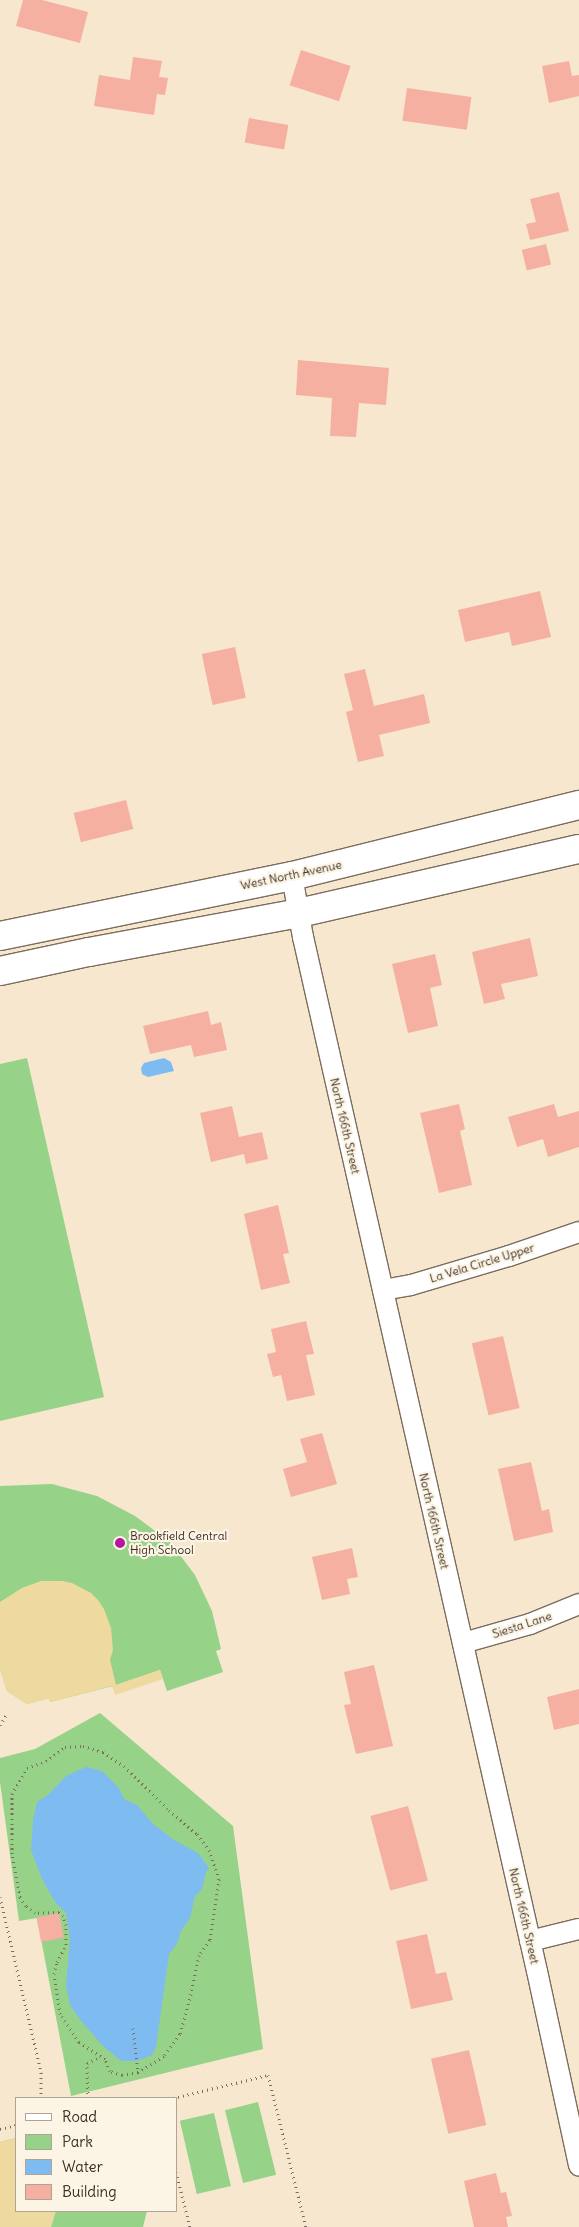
<!DOCTYPE html>
<style>
body{margin:0}
#map{position:relative;width:579px;height:2227px;overflow:hidden;background:#f6e7ce;font-family:Delius,sans-serif}
div>[style]{position:absolute}
[style*='--x']{left:calc(var(--x)*1px);top:calc(var(--y)*1px);width:calc(var(--w)*1px);rotate:calc(var(--a)*1deg)}
.green>*{inset:0;background:#96d388;transform-origin:0 0}
.sand>*{inset:0;background:#eeda9e}
.water>*{inset:0;background:#7dbbf1}
.building>*{inset:0;background:#f5b0a1;transform-origin:0 0}
.path>*{height:3px;margin-top:-1.5px;transform-origin:0;background:repeating-linear-gradient(90deg,#7c6c5c 0 1px,transparent 0 5px)}
.roads{filter:drop-shadow(1px 0 #7c6c5c) drop-shadow(-1px 0 #7c6c5c) drop-shadow(0 1px #7c6c5c) drop-shadow(0 -1px #7c6c5c)}
.minor>*{height:20px;margin:-10px;padding:0 10px;transform-origin:10px;border-radius:10px;background:#fff}
.secondary>*{height:28px;margin:-14px;padding:0 14px;transform-origin:14px;border-radius:14px;background:#fff}
.dots>*{width:14px;height:14px;translate:-50% -50%;box-sizing:border-box;border:2px solid #fcf5e5;border-radius:50%}
span{translate:-50% -50%;white-space:nowrap;text-align:center;line-height:1.15;-webkit-text-stroke:4.5px #fcf5e5;paint-order:stroke}
.street-label{font-size:12px;color:#3b2a1e}
.poi-label{font-size:12px;color:#3b2a1e}
.left{translate:0 -50%;text-align:left}
.legend{position:absolute;left:15px;top:2097px;width:162px;height:115px;box-sizing:border-box;background:#fcf5e5;border:1px solid #afa495;margin:0;padding:6px 9px;list-style:none;font-size:15px;color:#3b2a1e}
.legend li{display:flex;align-items:center;gap:10px;height:25px}
.legend b{width:25px;border:1px solid #afa495}
</style>
<div id="map">
<div class="green">
<div style="clip-path:polygon(27px 1058px,104px 1397px,0 1421px,0 1064px)"></div>
<div style="clip-path:polygon(52px 1484px,97px 1496px,135px 1516px,170px 1542px,195px 1575px,212px 1611px,221px 1649px,216px 1651px,223px 1672px,167px 1691px,160px 1670px,113px 1686px,50px 1702px,49px 1698px,27px 1704px,7px 1691px,0 1669px,0 1486px)"></div>
<div style="clip-path:polygon(100px 1713px,233px 1826px,263px 2049px,71px 2096px,37px 1918px,19px 1921px,0 1782px,0 1758px,35px 1749px)"></div>
<div style="left:258px;top:2102px;width:75px;height:34px;rotate:76deg"></div>
<div style="left:214px;top:2113px;width:75px;height:35px;rotate:77deg"></div>
<div style="clip-path:polygon(16px 2138px,16px 2211px,147px 2211px,143px 2227px,0 2227px,0 2142px)"></div>
</div>
<div class="sand">
<div style="clip-path:polygon(41px 1581px,62px 1581px,72px 1583px,91px 1593px,98px 1600px,104px 1609px,111px 1628px,113px 1650px,110px 1660px,116px 1685px,160px 1670px,163px 1679px,115px 1695px,112px 1686px,50px 1702px,49px 1698px,27px 1704px,7px 1691px,0 1669px,0 1602px,22px 1588px)"></div>
<div style="clip-path:polygon(16px 2138px,16px 2211px,56px 2211px,51px 2227px,0 2227px,0 2142px)"></div>
</div>
<div class="water">
<div style="clip-path:polygon(164px 1058px,171px 1062px,174px 1071px,148px 1077px,142px 1074px,141px 1068px,144px 1063px)"></div>
<div style="clip-path:polygon(86px 1767px,102px 1771px,119px 1788px,124px 1799px,137px 1805px,153px 1824px,174px 1840px,198px 1853px,209px 1868px,206px 1872px,202px 1889px,195px 1896px,190px 1918px,181px 1931px,177px 1944px,169px 1954px,156px 2047px,152px 2055px,137px 2061px,121px 2061px,103px 2046px,81px 2021px,70px 2005px,66px 1985px,70px 1939px,66px 1913px,55px 1902px,42px 1879px,31px 1850px,33px 1820px,37px 1802px,48px 1795px,66px 1776px)"></div>
</div>
<div class="building">
<div style="clip-path:polygon(23px 0,42px 0,88px 12px,80px 43px,16px 26px)"></div>
<div style="left:301px;top:50px;width:52px;height:37px;rotate:18deg"></div>
<div style="clip-path:polygon(133px 57px,162px 61px,159px 77px,168px 78px,165px 95px,157px 94px,154px 115px,94px 106px,99px 75px,130px 80px)"></div>
<div style="clip-path:polygon(569px 61px,572px 76px,579px 75px,579px 96px,549px 103px,542px 66px)"></div>
<div style="left:407px;top:88px;width:65px;height:33px;rotate:8deg"></div>
<div style="left:249px;top:118px;width:40px;height:25px;rotate:10deg"></div>
<div style="clip-path:polygon(559px 192px,569px 231px,530px 240px,526px 224px,536px 222px,530px 199px)"></div>
<div style="left:546px;top:244px;width:21px;height:25px;rotate:76deg"></div>
<div style="clip-path:polygon(298px 360px,389px 368px,386px 405px,359px 403px,356px 437px,330px 436px,332px 398px,296px 395px)"></div>
<div style="clip-path:polygon(540px 591px,551px 637px,512px 646px,509px 632px,465px 642px,458px 610px)"></div>
<div style="left:235px;top:647px;width:52px;height:34px;rotate:78deg"></div>
<div style="clip-path:polygon(365px 669px,374px 706px,424px 694px,430px 723px,379px 735px,384px 756px,358px 762px,346px 712px,353px 710px,344px 674px)"></div>
<div style="left:126px;top:800px;width:30px;height:54px;rotate:76deg"></div>
<div style="clip-path:polygon(530px 938px,538px 976px,501px 984px,505px 999px,484px 1004px,472px 952px)"></div>
<div style="clip-path:polygon(435px 954px,442px 985px,430px 988px,438px 1026px,408px 1033px,392px 964px)"></div>
<div style="clip-path:polygon(208px 1011px,211px 1025px,221px 1022px,227px 1050px,194px 1057px,191px 1045px,150px 1054px,143px 1026px)"></div>
<div style="clip-path:polygon(459px 1104px,465px 1129px,460px 1131px,472px 1185px,439px 1193px,420px 1113px)"></div>
<div style="clip-path:polygon(554px 1104px,558px 1117px,579px 1111px,579px 1147px,548px 1157px,543px 1139px,517px 1147px,508px 1117px)"></div>
<div style="clip-path:polygon(232px 1106px,239px 1137px,262px 1132px,268px 1159px,246px 1164px,244px 1154px,211px 1162px,200px 1113px)"></div>
<div style="clip-path:polygon(278px 1205px,289px 1253px,283px 1254px,290px 1283px,261px 1290px,244px 1214px)"></div>
<div style="clip-path:polygon(306px 1321px,314px 1354px,306px 1355px,315px 1395px,287px 1401px,281px 1375px,273px 1377px,267px 1354px,276px 1352px,271px 1329px)"></div>
<div style="left:503px;top:1336px;width:74px;height:32px;rotate:77deg"></div>
<div style="clip-path:polygon(322px 1433px,337px 1484px,291px 1497px,283px 1469px,307px 1462px,300px 1439px)"></div>
<div style="clip-path:polygon(531px 1462px,542px 1511px,549px 1509px,553px 1532px,514px 1541px,498px 1469px)"></div>
<div style="clip-path:polygon(352px 1548px,358px 1577px,347px 1579px,350px 1594px,322px 1600px,312px 1557px)"></div>
<div style="clip-path:polygon(374px 1665px,393px 1746px,356px 1754px,344px 1705px,351px 1704px,344px 1672px)"></div>
<div style="clip-path:polygon(579px 1689px,579px 1724px,554px 1730px,547px 1697px)"></div>
<div style="left:408px;top:1806px;width:77px;height:39px;rotate:75deg"></div>
<div style="left:59px;top:1913px;width:25px;height:23px;rotate:79deg"></div>
<div style="clip-path:polygon(427px 1934px,436px 1974px,446px 1972px,453px 2000px,411px 2009px,396px 1941px)"></div>
<div style="left:469px;top:2050px;width:77px;height:39px;rotate:77deg"></div>
<div style="clip-path:polygon(496px 2173px,501px 2193px,506px 2192px,512px 2216px,506px 2217px,508px 2227px,474px 2227px,464px 2181px)"></div>
</div>
<div class="path">
<div style="--x:0;--y:1725;--w:15;--a:-58"></div>
<div style="--x:83;--y:1746;--w:21;--a:17"></div>
<div style="--x:103;--y:1752;--w:25;--a:34"></div>
<div style="--x:124;--y:1766;--w:63;--a:44.4"></div>
<div style="--x:169;--y:1810;--w:37;--a:41"></div>
<div style="--x:197;--y:1834;--w:20;--a:53"></div>
<div style="--x:209;--y:1850;--w:31;--a:71"></div>
<div style="--x:219;--y:1879;--w:62;--a:98.4"></div>
<div style="--x:210;--y:1940;--w:19;--a:126"></div>
<div style="--x:199;--y:1955;--w:40;--a:102"></div>
<div style="--x:191;--y:1994;--w:41;--a:105.4"></div>
<div style="--x:180;--y:2034;--w:27;--a:126"></div>
<div style="--x:164;--y:2056;--w:31;--a:148"></div>
<div style="--x:138;--y:2072;--w:16;--a:169"></div>
<div style="--x:122;--y:2075;--w:13;--a:-162"></div>
<div style="--x:110;--y:2071;--w:13;--a:-113"></div>
<div style="--x:105;--y:2059;--w:31;--a:-147"></div>
<div style="--x:79;--y:2042;--w:34;--a:-124"></div>
<div style="--x:60;--y:2014;--w:40;--a:-98.5"></div>
<div style="--x:54;--y:1974;--w:12;--a:-76"></div>
<div style="--x:57;--y:1962;--w:19;--a:-62"></div>
<div style="--x:66;--y:1945;--w:20;--a:-90"></div>
<div style="--x:66;--y:1925;--w:9;--a:-108"></div>
<div style="--x:63;--y:1916;--w:6;--a:-135"></div>
<div style="--x:59;--y:1912;--w:24;--a:178"></div>
<div style="--x:35;--y:1913;--w:11;--a:-142"></div>
<div style="--x:26;--y:1906;--w:11;--a:-124"></div>
<div style="--x:20;--y:1897;--w:44;--a:-100.5"></div>
<div style="--x:12;--y:1854;--w:60;--a:-90"></div>
<div style="--x:12;--y:1794;--w:30;--a:-60"></div>
<div style="--x:27;--y:1768;--w:20;--a:-20"></div>
<div style="--x:46;--y:1761;--w:24;--a:-36"></div>
<div style="--x:65;--y:1747;--w:18;--a:-3"></div>
<div style="--x:0;--y:1897;--w:180;--a:76.8"></div>
<div style="--x:41;--y:2072;--w:26;--a:90"></div>
<div style="--x:133;--y:2028;--w:44;--a:83.5"></div>
<div style="--x:88;--y:2098;--w:35;--a:-92"></div>
<div style="--x:87;--y:2063;--w:14;--a:-25"></div>
<div style="--x:173;--y:2098;--w:98;--a:-13.6"></div>
<div style="--x:268;--y:2075;--w:157;--a:76"></div>
<div style="--x:0;--y:2129;--w:16;--a:-14"></div>
<div style="--x:176;--y:2172;--w:57;--a:75.7"></div>
</div>
<div class="roads">
<div class="minor">
<div style="--x:292;--y:876;--w:62;--a:79.8"></div>
<div style="--x:303;--y:937;--w:1060;--a:77.25"></div>
<div style="--x:537;--y:1971;--w:199;--a:77.8"></div>
<div style="--x:383;--y:1290;--w:28;--a:-10"></div>
<div style="--x:411;--y:1285;--w:102;--a:-16.5"></div>
<div style="--x:509;--y:1256;--w:74;--a:-18.9"></div>
<div style="--x:463;--y:1643;--w:70;--a:-15.8"></div>
<div style="--x:530;--y:1624;--w:53;--a:-22.2"></div>
<div style="--x:530;--y:1941;--w:50;--a:-13.8"></div>
</div>
<div class="secondary">
<div style="--x:0;--y:936;--w:298;--a:-11.6"></div>
<div style="--x:292;--y:876;--w:296;--a:-13.9"></div>
<div style="--x:0;--y:971;--w:91;--a:-12.1"></div>
<div style="--x:89;--y:952;--w:214;--a:-10.5"></div>
<div style="--x:299;--y:913;--w:287;--a:-12.9"></div>
</div>
</div>
<div class="dots">
<div style="left:120px;top:1543px;background:#b5179e"></div>
</div>
<div class="street-label">
<span style="left:291px;top:875px;rotate:-12deg">West North Avenue</span>
<span style="left:345px;top:1126px;rotate:77deg">North 166th Street</span>
<span style="left:482px;top:1263px;rotate:-17deg">La Vela Circle Upper</span>
<span style="left:434px;top:1521px;rotate:77deg">North 166th Street</span>
<span style="left:522px;top:1625px;rotate:-18deg">Siesta Lane</span>
<span style="left:524px;top:1916px;rotate:77deg">North 166th Street</span>
</div>
<div class="poi-label">
<span class="left" style="left:130px;top:1543px">Brookfield Central<br>High School</span>
</div>
<ul class="legend">
<li><b style="height:6px;background:#fff"></b>Road</li>
<li><b style="height:14px;background:#96d388"></b>Park</li>
<li><b style="height:14px;background:#7dbbf1"></b>Water</li>
<li><b style="height:14px;background:#f5b0a1"></b>Building</li>
</ul>
</div>
